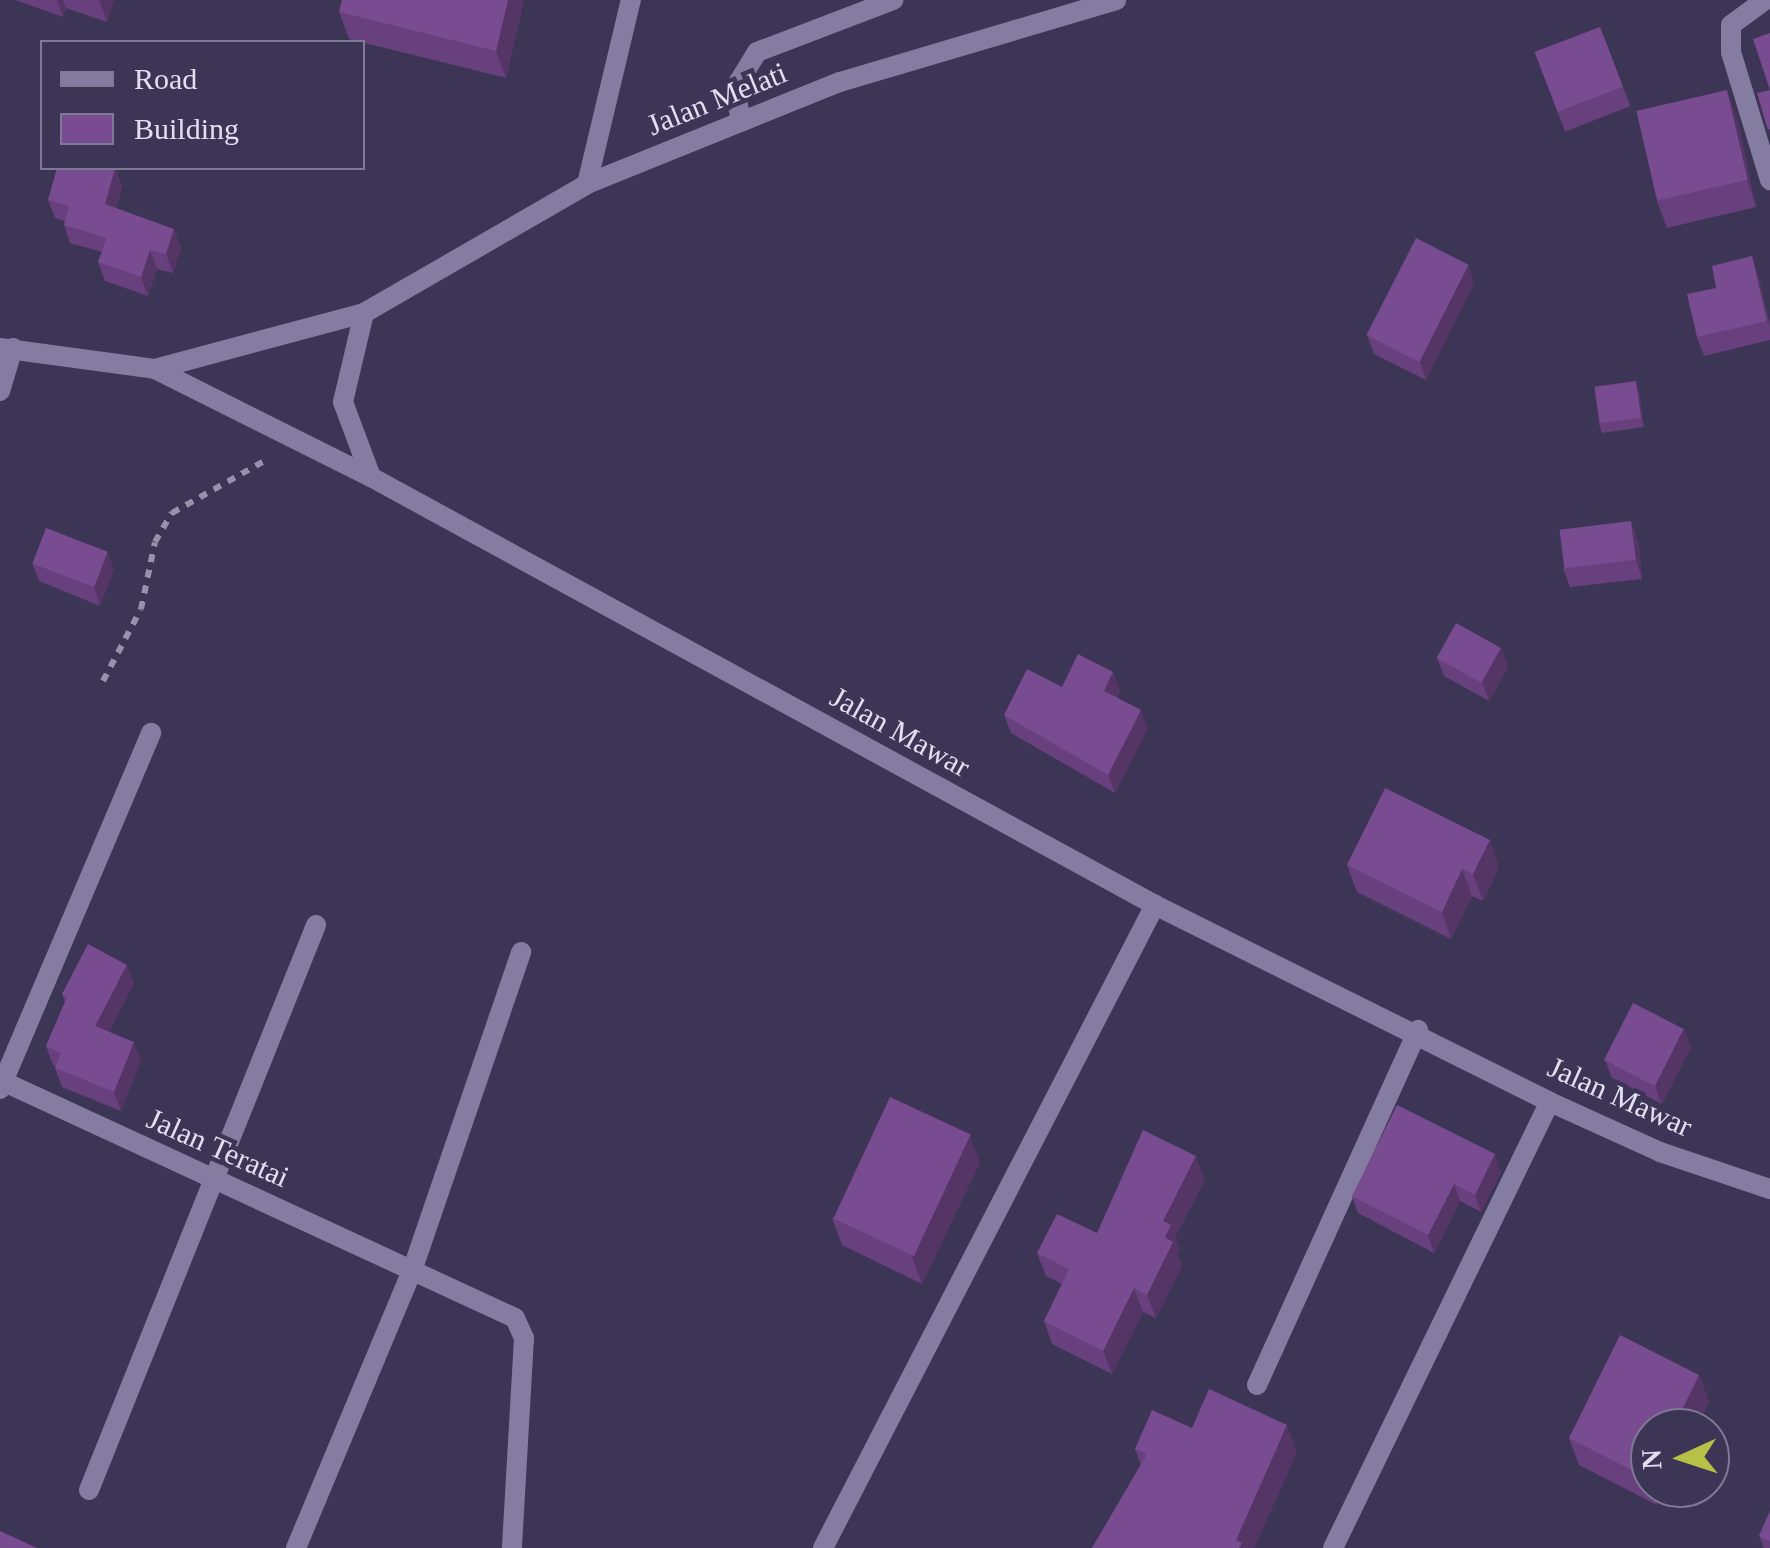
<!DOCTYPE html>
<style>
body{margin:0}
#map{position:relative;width:1770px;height:1548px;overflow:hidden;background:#3c3555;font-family:Georgia,serif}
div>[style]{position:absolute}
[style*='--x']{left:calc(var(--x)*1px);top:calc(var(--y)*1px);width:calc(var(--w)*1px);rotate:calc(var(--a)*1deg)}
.path>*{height:6px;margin-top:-3px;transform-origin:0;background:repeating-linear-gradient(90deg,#9692ab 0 8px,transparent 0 16px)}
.minor>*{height:20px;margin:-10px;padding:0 10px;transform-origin:10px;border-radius:10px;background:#847da1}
.wall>*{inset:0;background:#68407d;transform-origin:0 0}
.shaded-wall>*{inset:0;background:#553466}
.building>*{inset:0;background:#794b91;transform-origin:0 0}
span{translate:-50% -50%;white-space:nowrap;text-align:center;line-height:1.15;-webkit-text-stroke:9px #3c3555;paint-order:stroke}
.street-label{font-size:30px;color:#e2dff3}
.legend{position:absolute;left:40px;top:40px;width:325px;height:130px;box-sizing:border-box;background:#3c3555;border:2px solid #7e7994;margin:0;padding:12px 18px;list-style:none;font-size:30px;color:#e2dff3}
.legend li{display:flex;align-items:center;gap:20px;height:50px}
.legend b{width:50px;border:2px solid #7e7994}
.north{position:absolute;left:1630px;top:1408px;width:100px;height:100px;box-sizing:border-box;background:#3c3555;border:2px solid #7e7994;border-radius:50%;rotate:267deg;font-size:28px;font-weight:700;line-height:40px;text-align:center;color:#e2dff3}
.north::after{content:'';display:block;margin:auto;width:35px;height:45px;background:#b8c147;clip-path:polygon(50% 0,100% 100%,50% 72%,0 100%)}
</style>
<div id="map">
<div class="path">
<div style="--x:103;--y:681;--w:81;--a:-62.2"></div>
<div style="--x:141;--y:609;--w:68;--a:-78.2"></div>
<div style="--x:155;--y:542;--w:34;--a:-60"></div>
<div style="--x:172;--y:513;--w:110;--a:-29.4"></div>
</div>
<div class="minor">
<div style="--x:1765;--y:0;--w:42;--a:143.7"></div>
<div style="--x:1731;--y:25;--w:27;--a:90"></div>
<div style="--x:1731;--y:52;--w:134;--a:73.1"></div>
<div style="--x:741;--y:122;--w:35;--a:-100"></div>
<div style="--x:735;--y:88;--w:42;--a:-58.6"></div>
<div style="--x:757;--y:52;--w:146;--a:-20.9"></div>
<div style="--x:587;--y:184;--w:189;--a:-76.6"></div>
<div style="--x:364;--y:313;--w:91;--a:103.3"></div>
<div style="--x:343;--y:402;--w:80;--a:69.5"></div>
<div style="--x:0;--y:348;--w:156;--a:7.7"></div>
<div style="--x:155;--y:369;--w:241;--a:26.6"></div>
<div style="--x:371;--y:477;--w:893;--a:28.63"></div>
<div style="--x:1155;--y:905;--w:441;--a:26.5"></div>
<div style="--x:1550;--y:1102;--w:121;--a:24.4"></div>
<div style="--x:1660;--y:1152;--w:116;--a:18.6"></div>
<div style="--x:155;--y:369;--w:216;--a:-15"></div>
<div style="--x:364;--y:313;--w:258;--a:-30"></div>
<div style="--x:587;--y:184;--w:273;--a:-22"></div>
<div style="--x:840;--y:82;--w:288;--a:-16.5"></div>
<div style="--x:0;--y:391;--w:45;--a:-73.2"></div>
<div style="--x:0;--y:1080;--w:567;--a:24.8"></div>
<div style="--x:515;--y:1318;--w:22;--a:66"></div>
<div style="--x:524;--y:1338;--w:210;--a:93.3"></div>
<div style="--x:0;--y:1089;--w:387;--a:-67"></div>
<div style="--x:1257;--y:1385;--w:390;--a:-65.6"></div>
<div style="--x:89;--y:1490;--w:609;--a:-68.11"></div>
<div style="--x:296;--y:1548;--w:303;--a:-67.3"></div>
<div style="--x:413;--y:1268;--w:334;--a:-71.1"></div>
<div style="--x:823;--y:1548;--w:724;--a:-62.69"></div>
<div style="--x:1333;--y:1548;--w:496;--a:-64.1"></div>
</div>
<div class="wall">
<div style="clip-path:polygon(15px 0,114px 0,107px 22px,66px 8px,63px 17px)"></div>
<div style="clip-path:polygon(524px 0,506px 78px,349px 39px,339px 12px)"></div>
<div style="left:1600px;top:27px;width:85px;height:70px;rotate:69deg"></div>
<div style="clip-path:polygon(1737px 118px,1756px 207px,1667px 228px,1657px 201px)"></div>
<div style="clip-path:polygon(115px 168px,122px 186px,116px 208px,181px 248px,173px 273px,157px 269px,148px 296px,105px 281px,98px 262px,102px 252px,70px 243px,64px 225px,65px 221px,55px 218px,48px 200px)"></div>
<div style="clip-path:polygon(1752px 256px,1758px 275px,1770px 325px,1770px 340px,1704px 356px,1697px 337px,1716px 288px)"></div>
<div style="clip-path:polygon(1468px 265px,1474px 283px,1426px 380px,1374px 354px,1367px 335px)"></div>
<div style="clip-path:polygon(1639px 391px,1644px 427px,1602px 433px,1599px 424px)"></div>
<div style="clip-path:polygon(1638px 539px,1642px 579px,1570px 587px,1563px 568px)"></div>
<div style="clip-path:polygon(107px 552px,114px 570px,100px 606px,39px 581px,32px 563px)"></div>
<div style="clip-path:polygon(1501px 648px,1508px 667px,1489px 701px,1444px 676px,1437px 658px)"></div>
<div style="clip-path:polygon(1062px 687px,1120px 690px,1117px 697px,1148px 728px,1115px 793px,1011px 733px,1004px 715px)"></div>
<div style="clip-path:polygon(1347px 865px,1499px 867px,1483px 901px,1472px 896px,1451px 939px,1357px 892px)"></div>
<div style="clip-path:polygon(134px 983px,109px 1031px,141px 1060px,121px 1111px,62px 1087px,55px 1068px,56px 1066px,53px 1065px,46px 1046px,65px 1002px,62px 994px)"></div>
<div style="clip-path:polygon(1691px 1047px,1662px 1104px,1612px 1078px,1605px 1060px)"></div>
<div style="clip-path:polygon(980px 1162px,922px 1284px,842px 1245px,832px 1218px)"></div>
<div style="clip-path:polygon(1501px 1172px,1481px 1212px,1460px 1201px,1434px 1253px,1358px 1213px,1352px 1196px)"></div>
<div style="clip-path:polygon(1205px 1180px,1175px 1237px,1180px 1249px,1177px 1253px,1182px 1266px,1156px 1318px,1143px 1312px,1112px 1374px,1052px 1344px,1044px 1321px,1062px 1284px,1046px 1276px,1037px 1253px,1097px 1233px)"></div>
<div style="clip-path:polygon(1699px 1375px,1709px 1402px,1696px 1428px,1650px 1428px,1650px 1488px,1666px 1488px,1657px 1505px,1579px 1465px,1569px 1438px)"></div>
<div style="clip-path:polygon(1192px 1428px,1297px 1452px,1254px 1548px,1092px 1548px,1141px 1465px,1135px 1449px)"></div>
<div style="clip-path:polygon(1770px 1511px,1770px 1548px,1764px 1548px,1759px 1536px)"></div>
</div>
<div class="shaded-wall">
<div style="clip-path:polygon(57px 0,63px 0,66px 8px,63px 17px)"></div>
<div style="clip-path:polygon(99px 0,114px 0,107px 22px)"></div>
<div style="clip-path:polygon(508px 0,524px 0,506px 78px,496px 51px)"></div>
<div style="clip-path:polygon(1727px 90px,1737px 118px,1756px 207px,1747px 180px)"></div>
<div style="clip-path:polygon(115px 168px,122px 186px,111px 223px,105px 204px)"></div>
<div style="clip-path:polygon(174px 229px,181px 248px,173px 273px,166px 254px)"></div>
<div style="clip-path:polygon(150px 250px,157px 269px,148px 296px,141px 277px)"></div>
<div style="clip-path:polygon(1752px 256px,1758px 275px,1770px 330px,1767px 321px)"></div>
<div style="clip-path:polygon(1468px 265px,1474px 283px,1426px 380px,1420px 362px)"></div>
<div style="clip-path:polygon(1636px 381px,1639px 391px,1644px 427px,1641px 418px)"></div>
<div style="clip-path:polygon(1631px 521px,1638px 539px,1642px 579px,1636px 560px)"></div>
<div style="clip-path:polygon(107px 552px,114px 570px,100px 606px,94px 587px)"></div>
<div style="clip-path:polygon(1501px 648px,1508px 667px,1489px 701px,1482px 683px)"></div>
<div style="clip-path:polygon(1113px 672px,1120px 690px,1110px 710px,1104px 691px)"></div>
<div style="clip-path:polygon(1141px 710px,1148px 728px,1115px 793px,1108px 775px)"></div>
<div style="clip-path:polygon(1490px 840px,1499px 867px,1483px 901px,1473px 874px)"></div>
<div style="clip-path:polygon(1462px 869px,1472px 896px,1451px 939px,1442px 912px)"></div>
<div style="clip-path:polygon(127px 965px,134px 983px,102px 1044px,95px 1026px)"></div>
<div style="clip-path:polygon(1684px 1029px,1691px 1047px,1662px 1104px,1655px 1086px)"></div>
<div style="clip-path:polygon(134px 1042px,141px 1060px,121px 1111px,114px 1092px)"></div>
<div style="clip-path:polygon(970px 1135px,980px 1162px,922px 1284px,912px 1257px)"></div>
<div style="clip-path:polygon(1495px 1154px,1501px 1172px,1481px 1212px,1475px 1195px)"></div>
<div style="clip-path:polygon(1196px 1156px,1205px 1180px,1175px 1237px,1180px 1249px,1177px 1253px,1182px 1266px,1156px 1318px,1147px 1295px,1165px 1237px,1163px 1221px)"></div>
<div style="clip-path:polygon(1454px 1184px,1460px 1201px,1434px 1253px,1428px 1235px)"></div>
<div style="clip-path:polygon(1134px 1288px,1143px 1312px,1112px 1374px,1103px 1351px)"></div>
<div style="clip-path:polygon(1699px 1375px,1709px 1402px,1696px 1428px,1673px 1428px)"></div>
<div style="clip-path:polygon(1287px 1425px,1297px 1452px,1254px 1548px,1239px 1548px,1236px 1540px)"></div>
<div style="clip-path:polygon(1651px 1488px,1666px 1488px,1657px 1505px)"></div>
</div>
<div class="building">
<div style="clip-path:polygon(342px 0,508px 0,496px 51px,339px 12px)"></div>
<div style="left:1600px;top:27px;width:64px;height:70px;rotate:69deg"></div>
<div style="clip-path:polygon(1770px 33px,1770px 129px,1768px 130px,1757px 93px,1770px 90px,1753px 39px)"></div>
<div style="left:1727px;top:90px;width:92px;height:93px;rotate:77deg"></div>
<div style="clip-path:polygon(57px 168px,115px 168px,105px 204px,174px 229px,166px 254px,150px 250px,141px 277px,98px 262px,107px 238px,64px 225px,69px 206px,48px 200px)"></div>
<div style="left:1416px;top:238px;width:59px;height:109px;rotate:27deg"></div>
<div style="clip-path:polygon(1752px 256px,1767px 321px,1697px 337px,1687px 294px,1716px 288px,1712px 266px)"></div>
<div style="left:1636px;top:381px;width:37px;height:42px;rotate:82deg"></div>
<div style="left:1631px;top:521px;width:39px;height:72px;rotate:83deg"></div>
<div style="left:46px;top:528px;width:66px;height:38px;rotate:21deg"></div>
<div style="left:1456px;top:623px;width:51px;height:40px;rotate:29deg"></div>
<div style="clip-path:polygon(1078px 654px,1113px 672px,1104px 691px,1141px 710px,1108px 775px,1004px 715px,1027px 669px,1062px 687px)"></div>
<div style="clip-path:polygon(1385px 788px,1490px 840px,1473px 874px,1462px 869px,1442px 912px,1347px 865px)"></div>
<div style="clip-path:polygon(88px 944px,127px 965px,95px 1026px,134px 1042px,114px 1092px,55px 1068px,61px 1053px,46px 1046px,67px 997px,62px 994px)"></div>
<div style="left:1633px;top:1003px;width:57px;height:64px;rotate:27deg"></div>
<div style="left:890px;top:1097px;width:89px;height:134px;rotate:25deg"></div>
<div style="clip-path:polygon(1397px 1105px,1495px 1154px,1475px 1195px,1454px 1184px,1428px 1235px,1352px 1196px)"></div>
<div style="clip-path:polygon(1143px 1130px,1196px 1156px,1163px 1221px,1171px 1225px,1165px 1237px,1173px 1242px,1147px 1295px,1134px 1288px,1103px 1351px,1044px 1321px,1069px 1269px,1037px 1253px,1057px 1214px,1097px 1233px)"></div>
<div style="clip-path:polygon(1620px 1335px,1699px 1375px,1673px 1428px,1650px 1428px,1650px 1472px,1647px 1478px,1569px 1438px)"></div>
<div style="clip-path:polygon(1209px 1389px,1287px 1425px,1236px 1540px,1242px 1543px,1239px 1548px,1092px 1548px,1147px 1454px,1135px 1449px,1152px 1410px,1192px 1428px)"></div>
<div style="clip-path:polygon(1770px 1511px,1770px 1541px,1759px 1536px)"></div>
<div style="clip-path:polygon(0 1531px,37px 1548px,0 1548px)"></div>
</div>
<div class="street-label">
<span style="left:717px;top:99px;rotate:-22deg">Jalan Melati</span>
<span style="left:900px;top:732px;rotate:29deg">Jalan Mawar</span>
<span style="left:1620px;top:1097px;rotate:24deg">Jalan Mawar</span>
<span style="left:218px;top:1148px;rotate:24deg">Jalan Teratai</span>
</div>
<ul class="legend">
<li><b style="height:12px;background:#847da1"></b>Road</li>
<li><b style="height:28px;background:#794b91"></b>Building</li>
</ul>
<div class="north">N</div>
</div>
